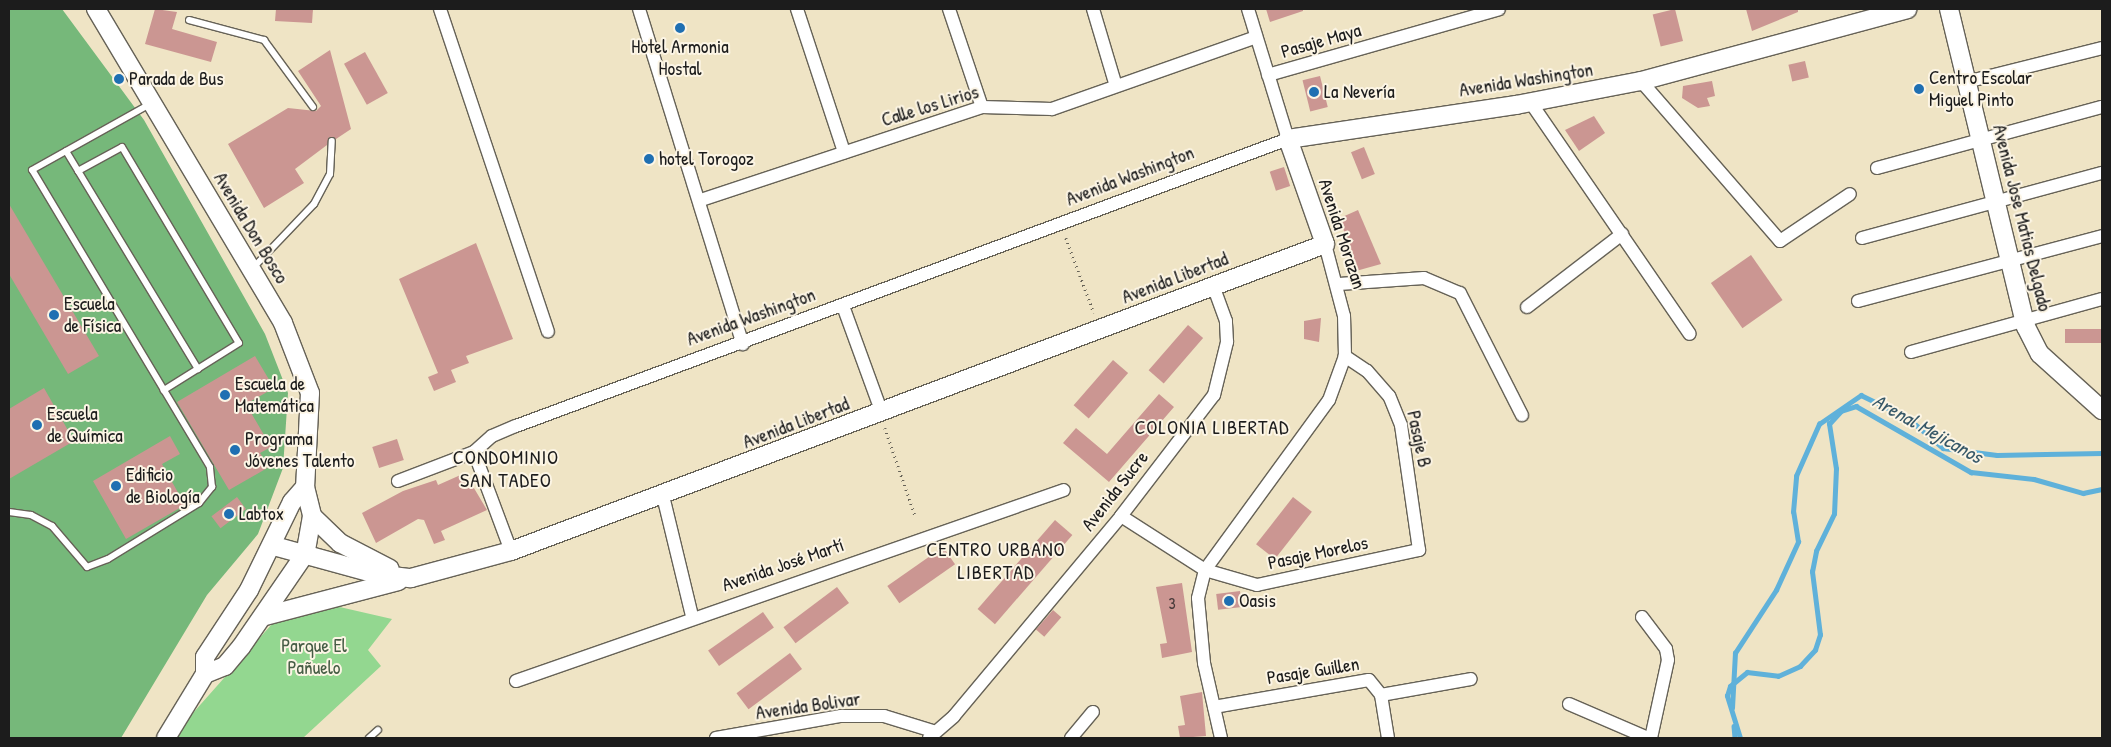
<!DOCTYPE html>
<meta charset="utf-8">
<style>
body{margin:0}
#map{position:relative;width:2111px;height:747px;overflow:hidden;background:#efe4c5;font-family:"Patrick Hand",sans-serif}
div>[style]{position:absolute}
[style*='--x']{left:calc(var(--x)*1px);top:calc(var(--y)*1px);width:calc(var(--w)*1px);rotate:calc(var(--a)*1deg)}
.green>*{inset:0;background:#93d790}
.forest>*{inset:0;background:#76b87a}
.stream>*{height:4.5px;margin:-2.25px;padding:0 2.25px;transform-origin:2.25px;border-radius:2.25px;background:#5fb1da}
.building>*{inset:0;background:#cb9692;transform-origin:0 0}
.path>*{height:2.5px;margin-top:-1.25px;transform-origin:0;background:repeating-linear-gradient(90deg,#666257 0 1px,transparent 0 5px)}
.roads{filter:drop-shadow(1px 0 #666257) drop-shadow(-1px 0 #666257) drop-shadow(0 1px #666257) drop-shadow(0 -1px #666257)}
.lane>*{height:6px;margin:-3px;padding:0 3px;transform-origin:3px;border-radius:3px;background:#fff}
.street>*{height:12px;margin:-6px;padding:0 6px;transform-origin:6px;border-radius:6px;background:#fff}
.secondary>*{height:18px;margin:-9px;padding:0 9px;transform-origin:9px;border-radius:9px;background:#fff}
.dots>*{width:14px;height:14px;translate:-50% -50%;box-sizing:border-box;border:2px solid #fcf5e5;border-radius:50%}
span{translate:-50% -50%;white-space:nowrap;text-align:center;line-height:1.15;-webkit-text-stroke:4px #fcf5e5;paint-order:stroke}
.number-label{font-size:16px;color:#483a3a}
.number-label span{-webkit-text-stroke-width:0}
.street-label{font-size:19px;color:#1c1c1c}
.poi-label{font-size:19px;color:#1c1c1c}
.left{translate:0 -50%;text-align:left}
.park-label{font-size:19px;color:#465d45}
.neighbourhood-label{font-size:20px;color:#1c1c1c;letter-spacing:1px}
.water-label{font-size:20px;color:#375868;font-style:italic}
.frame{position:absolute;inset:0;border:10px solid #1c1c1c;pointer-events:none}
</style>
<div id="map">
<div class="green">
<div style="clip-path:polygon(296px 597px,392px 619px,368px 650px,381px 666px,303px 738px,177px 738px,185px 722px)"></div>
</div>
<div class="forest">
<div style="clip-path:polygon(9px 9px,62px 9px,144px 120px,265px 334px,288px 393px,283px 468px,258px 534px,207px 595px,121px 738px,9px 738px)"></div>
</div>
<div class="stream">
<div style="--x:1732;--y:708;--w:55;--a:-86.9"></div>
<div style="--x:1735;--y:653;--w:75;--a:-56.9"></div>
<div style="--x:1776;--y:590;--w:53;--a:-65.4"></div>
<div style="--x:1798;--y:542;--w:30;--a:-99"></div>
<div style="--x:1793;--y:512;--w:36;--a:-85"></div>
<div style="--x:1796;--y:476;--w:57;--a:-66.1"></div>
<div style="--x:1819;--y:424;--w:51;--a:-34.6"></div>
<div style="--x:1861;--y:395;--w:52;--a:26.1"></div>
<div style="--x:1908;--y:418;--w:46;--a:40.6"></div>
<div style="--x:1943;--y:448;--w:54;--a:7.4"></div>
<div style="--x:1997;--y:455;--w:105;--a:-1.1"></div>
<div style="--x:1734;--y:726;--w:12;--a:85"></div>
<div style="--x:1740;--y:738;--w:44;--a:-107.2"></div>
<div style="--x:1727;--y:696;--w:10;--a:-73"></div>
<div style="--x:1730;--y:686;--w:22;--a:-39"></div>
<div style="--x:1747;--y:672;--w:31;--a:7"></div>
<div style="--x:1778;--y:676;--w:24;--a:-24"></div>
<div style="--x:1800;--y:666;--w:22;--a:-47"></div>
<div style="--x:1815;--y:650;--w:16;--a:-72"></div>
<div style="--x:1820;--y:635;--w:64;--a:-97.2"></div>
<div style="--x:1812;--y:572;--w:21;--a:-79"></div>
<div style="--x:1816;--y:551;--w:41;--a:-64.1"></div>
<div style="--x:1834;--y:514;--w:45;--a:-87.5"></div>
<div style="--x:1836;--y:469;--w:46;--a:-98.8"></div>
<div style="--x:1829;--y:424;--w:18;--a:-47"></div>
<div style="--x:1841;--y:411;--w:16;--a:-18"></div>
<div style="--x:1856;--y:406;--w:133;--a:29.9"></div>
<div style="--x:1971;--y:472;--w:63;--a:6.3"></div>
<div style="--x:2034;--y:479;--w:51;--a:15.9"></div>
<div style="--x:2083;--y:493;--w:19;--a:-12"></div>
</div>
<div class="building">
<div style="clip-path:polygon(155px 9px,177px 12px,172px 29px,217px 42px,211px 62px,145px 44px)"></div>
<div style="clip-path:polygon(276px 9px,313px 9px,312px 23px,275px 21px)"></div>
<div style="clip-path:polygon(1266px 9px,1303px 9px,1303px 11px,1270px 22px)"></div>
<div style="left:1675px;top:9px;width:33px;height:23px;rotate:76deg"></div>
<div style="clip-path:polygon(1746px 9px,1798px 9px,1798px 12px,1752px 31px)"></div>
<div style="clip-path:polygon(330px 50px,351px 129px,336px 139px,329px 137px,327px 145px,295px 169px,304px 183px,264px 208px,228px 144px,288px 108px,316px 111px,321px 106px,298px 71px)"></div>
<div style="left:365px;top:52px;width:47px;height:24px;rotate:61deg"></div>
<div style="left:1805px;top:61px;width:17px;height:17px;rotate:77deg"></div>
<div style="left:1320px;top:76px;width:32px;height:18px;rotate:76deg"></div>
<div style="clip-path:polygon(1712px 81px,1715px 96px,1707px 98px,1710px 106px,1698px 108px,1682px 98px,1683px 86px)"></div>
<div style="clip-path:polygon(1594px 116px,1605px 133px,1579px 151px,1565px 130px)"></div>
<div style="left:1364px;top:147px;width:29px;height:14px;rotate:68deg"></div>
<div style="left:1284px;top:167px;width:20px;height:15px;rotate:72deg"></div>
<div style="clip-path:polygon(9px 204px,99px 356px,68px 374px,9px 274px)"></div>
<div style="clip-path:polygon(1358px 210px,1381px 264px,1356px 271px,1340px 218px)"></div>
<div style="clip-path:polygon(476px 243px,513px 339px,466px 356px,469px 363px,451px 370px,456px 382px,434px 391px,428px 377px,438px 373px,399px 279px)"></div>
<div style="left:1751px;top:255px;width:55px;height:49px;rotate:55deg"></div>
<div style="clip-path:polygon(1321px 318px,1319px 342px,1304px 339px,1304px 321px)"></div>
<div style="left:1188px;top:325px;width:20px;height:60px;rotate:41deg"></div>
<div style="left:2102px;top:329px;width:14px;height:37px;rotate:90deg"></div>
<div style="clip-path:polygon(255px 356px,274px 388px,246px 404px,271px 447px,260px 453px,269px 467px,229px 490px,177px 402px)"></div>
<div style="left:1113px;top:360px;width:20px;height:60px;rotate:41deg"></div>
<div style="clip-path:polygon(44px 388px,74px 441px,9px 479px,9px 409px)"></div>
<div style="clip-path:polygon(1159px 394px,1174px 407px,1109px 482px,1063px 443px,1076px 428px,1107px 454px)"></div>
<div style="clip-path:polygon(170px 436px,180px 454px,162px 464px,185px 505px,126px 539px,93px 481px)"></div>
<div style="left:397px;top:439px;width:22px;height:26px;rotate:72deg"></div>
<div style="clip-path:polygon(465px 473px,487px 510px,441px 531px,445px 540px,434px 544px,424px 520px,418px 519px,376px 543px,362px 513px,403px 491px,436px 480px,438px 485px)"></div>
<div style="left:237px;top:497px;width:15px;height:32px;rotate:53deg"></div>
<div style="left:1293px;top:497px;width:24px;height:60px;rotate:38deg"></div>
<div style="left:1055px;top:520px;width:23px;height:118px;rotate:41deg"></div>
<div style="left:943px;top:547px;width:21px;height:68px;rotate:55deg"></div>
<div style="clip-path:polygon(1182px 583px,1192px 652px,1162px 658px,1160px 644px,1167px 643px,1156px 587px)"></div>
<div style="left:837px;top:587px;width:20px;height:67px;rotate:53deg"></div>
<div style="left:1240px;top:591px;width:16px;height:24px;rotate:83deg"></div>
<div style="left:1053px;top:610px;width:11px;height:26px;rotate:41deg"></div>
<div style="left:763px;top:612px;width:19px;height:67px;rotate:55deg"></div>
<div style="left:790px;top:653px;width:20px;height:67px;rotate:53deg"></div>
<div style="clip-path:polygon(1202px 692px,1206px 736px,1180px 738px,1178px 726px,1185px 725px,1180px 696px)"></div>
</div>
<div class="path">
<div style="--x:1066;--y:238;--w:80;--a:69.5"></div>
<div style="--x:885;--y:428;--w:92;--a:71"></div>
</div>
<div class="roads">
<div class="lane">
<div style="--x:189;--y:20;--w:78;--a:14.9"></div>
<div style="--x:264;--y:40;--w:83;--a:53.8"></div>
<div style="--x:66;--y:151;--w:255;--a:58.8"></div>
<div style="--x:78;--y:171;--w:50;--a:-28.6"></div>
<div style="--x:122;--y:147;--w:228;--a:59.2"></div>
<div style="--x:239;--y:343;--w:89;--a:147.9"></div>
<div style="--x:252;--y:269;--w:90;--a:-46.4"></div>
<div style="--x:314;--y:204;--w:34;--a:-62"></div>
<div style="--x:330;--y:174;--w:33;--a:-87"></div>
<div style="--x:9;--y:512;--w:22;--a:8"></div>
<div style="--x:31;--y:515;--w:24;--a:28"></div>
<div style="--x:52;--y:526;--w:54;--a:49.5"></div>
<div style="--x:87;--y:567;--w:22;--a:-21"></div>
<div style="--x:108;--y:559;--w:107;--a:-31.6"></div>
<div style="--x:199;--y:503;--w:21;--a:-51"></div>
<div style="--x:212;--y:487;--w:20;--a:-96"></div>
<div style="--x:210;--y:467;--w:346;--a:-120.9"></div>
<div style="--x:32;--y:170;--w:135;--a:-29.2"></div>
<div style="--x:369;--y:738;--w:12;--a:-42"></div>
</div>
<div class="street">
<div style="--x:440;--y:9;--w:340;--a:71.5"></div>
<div style="--x:639;--y:9;--w:351;--a:72.8"></div>
<div style="--x:797;--y:9;--w:151;--a:71.8"></div>
<div style="--x:949;--y:9;--w:103;--a:71.4"></div>
<div style="--x:1093;--y:9;--w:80;--a:73.4"></div>
<div style="--x:1268;--y:75;--w:240;--a:-15.9"></div>
<div style="--x:1641;--y:81;--w:212;--a:49"></div>
<div style="--x:1780;--y:241;--w:84;--a:-33.9"></div>
<div style="--x:1966;--y:82;--w:140;--a:-14"></div>
<div style="--x:1531;--y:103;--w:280;--a:55.5"></div>
<div style="--x:1877;--y:168;--w:233;--a:-15.2"></div>
<div style="--x:701;--y:200;--w:296;--a:-18.3"></div>
<div style="--x:982;--y:107;--w:70;--a:1.6"></div>
<div style="--x:1052;--y:109;--w:216;--a:-19.4"></div>
<div style="--x:1862;--y:238;--w:249;--a:-15.2"></div>
<div style="--x:1339;--y:284;--w:85;--a:-4"></div>
<div style="--x:1424;--y:278;--w:39;--a:23"></div>
<div style="--x:1460;--y:293;--w:137;--a:63.1"></div>
<div style="--x:1858;--y:301;--w:253;--a:-14.9"></div>
<div style="--x:843;--y:306;--w:114;--a:70"></div>
<div style="--x:1527;--y:307;--w:120;--a:-37.5"></div>
<div style="--x:1911;--y:352;--w:198;--a:-15.5"></div>
<div style="--x:474;--y:452;--w:106;--a:69.5"></div>
<div style="--x:398;--y:481;--w:81;--a:-20.9"></div>
<div style="--x:474;--y:452;--w:24;--a:-42"></div>
<div style="--x:492;--y:436;--w:26;--a:-23"></div>
<div style="--x:516;--y:426;--w:824;--a:-20.39"></div>
<div style="--x:1288;--y:139;--w:136;--a:-107.1"></div>
<div style="--x:663;--y:496;--w:123;--a:76.4"></div>
<div style="--x:1121;--y:516;--w:100;--a:32.7"></div>
<div style="--x:1205;--y:570;--w:54;--a:16.1"></div>
<div style="--x:1257;--y:585;--w:166;--a:-12.2"></div>
<div style="--x:1419;--y:550;--w:126;--a:-98.2"></div>
<div style="--x:1401;--y:425;--w:31;--a:-112"></div>
<div style="--x:1389;--y:396;--w:33;--a:-131"></div>
<div style="--x:1367;--y:371;--w:27;--a:-146"></div>
<div style="--x:1642;--y:617;--w:40;--a:53"></div>
<div style="--x:1666;--y:649;--w:11;--a:80"></div>
<div style="--x:1668;--y:660;--w:80;--a:102.3"></div>
<div style="--x:516;--y:681;--w:580;--a:-19.22"></div>
<div style="--x:1381;--y:695;--w:44;--a:80.8"></div>
<div style="--x:1569;--y:704;--w:86;--a:23.3"></div>
<div style="--x:1214;--y:707;--w:157;--a:-9.9"></div>
<div style="--x:1369;--y:680;--w:19;--a:51"></div>
<div style="--x:1381;--y:695;--w:91;--a:-10.1"></div>
<div style="--x:716;--y:738;--w:127;--a:-10"></div>
<div style="--x:841;--y:716;--w:43;--a:0"></div>
<div style="--x:884;--y:716;--w:51;--a:17"></div>
<div style="--x:929;--y:738;--w:33;--a:-41"></div>
<div style="--x:954;--y:716;--w:261;--a:-50.1"></div>
<div style="--x:1121;--y:516;--w:153;--a:-52.5"></div>
<div style="--x:1214;--y:395;--w:55;--a:-76.2"></div>
<div style="--x:1227;--y:342;--w:21;--a:-93"></div>
<div style="--x:1226;--y:321;--w:37;--a:-110"></div>
<div style="--x:1071;--y:738;--w:34;--a:-50"></div>
<div style="--x:1221;--y:738;--w:77;--a:-102.8"></div>
<div style="--x:1204;--y:663;--w:65;--a:-95.3"></div>
<div style="--x:1198;--y:598;--w:29;--a:-76"></div>
<div style="--x:1205;--y:570;--w:210;--a:-53.9"></div>
<div style="--x:1329;--y:400;--w:47;--a:-70"></div>
<div style="--x:1345;--y:356;--w:40;--a:-91.4"></div>
<div style="--x:1344;--y:316;--w:74;--a:-104.8"></div>
</div>
<div class="secondary">
<div style="--x:96;--y:9;--w:365;--a:59.2"></div>
<div style="--x:283;--y:323;--w:75;--a:68.9"></div>
<div style="--x:310;--y:393;--w:94;--a:93"></div>
<div style="--x:305;--y:487;--w:30;--a:76"></div>
<div style="--x:312;--y:516;--w:39;--a:100"></div>
<div style="--x:305;--y:554;--w:113;--a:124.5"></div>
<div style="--x:241;--y:647;--w:25;--a:130"></div>
<div style="--x:225;--y:666;--w:22;--a:158"></div>
<div style="--x:1949;--y:9;--w:327;--a:76.4"></div>
<div style="--x:2026;--y:327;--w:30;--a:63"></div>
<div style="--x:2040;--y:354;--w:84;--a:42.1"></div>
<div style="--x:312;--y:516;--w:39;--a:44"></div>
<div style="--x:340;--y:543;--w:56;--a:27.5"></div>
<div style="--x:274;--y:546;--w:106;--a:15.4"></div>
<div style="--x:376;--y:574;--w:35;--a:7"></div>
<div style="--x:411;--y:578;--w:104;--a:-15.1"></div>
<div style="--x:511;--y:551;--w:870;--a:-20.66"></div>
<div style="--x:1325;--y:244;--w:111;--a:-109.4"></div>
<div style="--x:1288;--y:139;--w:231;--a:-8.5"></div>
<div style="--x:1516;--y:105;--w:127;--a:-10.9"></div>
<div style="--x:1641;--y:81;--w:276;--a:-15.1"></div>
<div style="--x:265;--y:616;--w:138;--a:-14.7"></div>
<div style="--x:205;--y:674;--w:17;--a:-90"></div>
<div style="--x:205;--y:657;--w:80;--a:-56.7"></div>
<div style="--x:249;--y:590;--w:98;--a:-64"></div>
<div style="--x:292;--y:502;--w:20;--a:-49"></div>
<div style="--x:166;--y:738;--w:75;--a:-58.6"></div>
</div>
</div>
<div class="dots">
<div style="left:680px;top:28px;background:#1f6fb2"></div>
<div style="left:119px;top:79px;background:#1f6fb2"></div>
<div style="left:1919px;top:89px;background:#1f6fb2"></div>
<div style="left:1314px;top:92px;background:#1f6fb2"></div>
<div style="left:649px;top:159px;background:#1f6fb2"></div>
<div style="left:54px;top:315px;background:#1f6fb2"></div>
<div style="left:225px;top:395px;background:#1f6fb2"></div>
<div style="left:37px;top:425px;background:#1f6fb2"></div>
<div style="left:235px;top:450px;background:#1f6fb2"></div>
<div style="left:116px;top:486px;background:#1f6fb2"></div>
<div style="left:229px;top:514px;background:#1f6fb2"></div>
<div style="left:1229px;top:601px;background:#1f6fb2"></div>
</div>
<div class="number-label">
<span style="left:1172px;top:603px">3</span>
</div>
<div class="street-label">
<span style="left:1321px;top:41px;rotate:-16deg">Pasaje Maya</span>
<span style="left:1526px;top:80px;rotate:-9deg">Avenida Washington</span>
<span style="left:930px;top:106px;rotate:-17deg">Calle los Lirios</span>
<span style="left:1130px;top:176px;rotate:-21deg">Avenida Washington</span>
<span style="left:2022px;top:218px;rotate:76deg">Avenida Jose Matias Delgado</span>
<span style="left:251px;top:228px;rotate:59deg">Avenida Don Bosco</span>
<span style="left:1342px;top:234px;rotate:72deg">Avenida Morazan</span>
<span style="left:1175px;top:278px;rotate:-21deg">Avenida Libertad</span>
<span style="left:751px;top:317px;rotate:-20deg">Avenida Washington</span>
<span style="left:796px;top:423px;rotate:-21deg">Avenida Libertad</span>
<span style="left:1419px;top:439px;rotate:78deg">Pasaje B</span>
<span style="left:1115px;top:491px;rotate:-52deg">Avenida Sucre</span>
<span style="left:1318px;top:553px;rotate:-12deg">Pasaje Morelos</span>
<span style="left:783px;top:565px;rotate:-19deg">Avenida José Martí</span>
<span style="left:1313px;top:671px;rotate:-9deg">Pasaje Guillen</span>
<span style="left:808px;top:706px;rotate:-8deg">Avenida Bolivar</span>
</div>
<div class="poi-label">
<span style="left:680px;top:58px">Hotel Armonia<br>Hostal</span>
<span class="left" style="left:1929px;top:89px">Centro Escolar<br>Miguel Pinto</span>
<span class="left" style="left:129px;top:79px">Parada de Bus</span>
<span class="left" style="left:1324px;top:92px">La Nevería</span>
<span class="left" style="left:659px;top:159px">hotel Torogoz</span>
<span class="left" style="left:64px;top:315px">Escuela<br>de Física</span>
<span class="left" style="left:235px;top:395px">Escuela de<br>Matemática</span>
<span class="left" style="left:47px;top:425px">Escuela<br>de Química</span>
<span class="left" style="left:245px;top:450px">Programa<br>Jóvenes Talento</span>
<span class="left" style="left:126px;top:486px">Edificio<br>de Biología</span>
<span class="left" style="left:239px;top:514px">Labtox</span>
<span class="left" style="left:1239px;top:601px">Oasis</span>
</div>
<div class="park-label">
<span style="left:314px;top:657px">Parque El<br>Pañuelo</span>
</div>
<div class="neighbourhood-label">
<span style="left:1212px;top:426px">COLONIA LIBERTAD</span>
<span style="left:506px;top:468px">CONDOMINIO<br>SAN TADEO</span>
<span style="left:996px;top:560px">CENTRO URBANO<br>LIBERTAD</span>
</div>
<div class="water-label">
<span style="left:1928px;top:428px;rotate:29deg">Arenal Mejicanos</span>
</div>
<div class="frame"></div>
</div>
